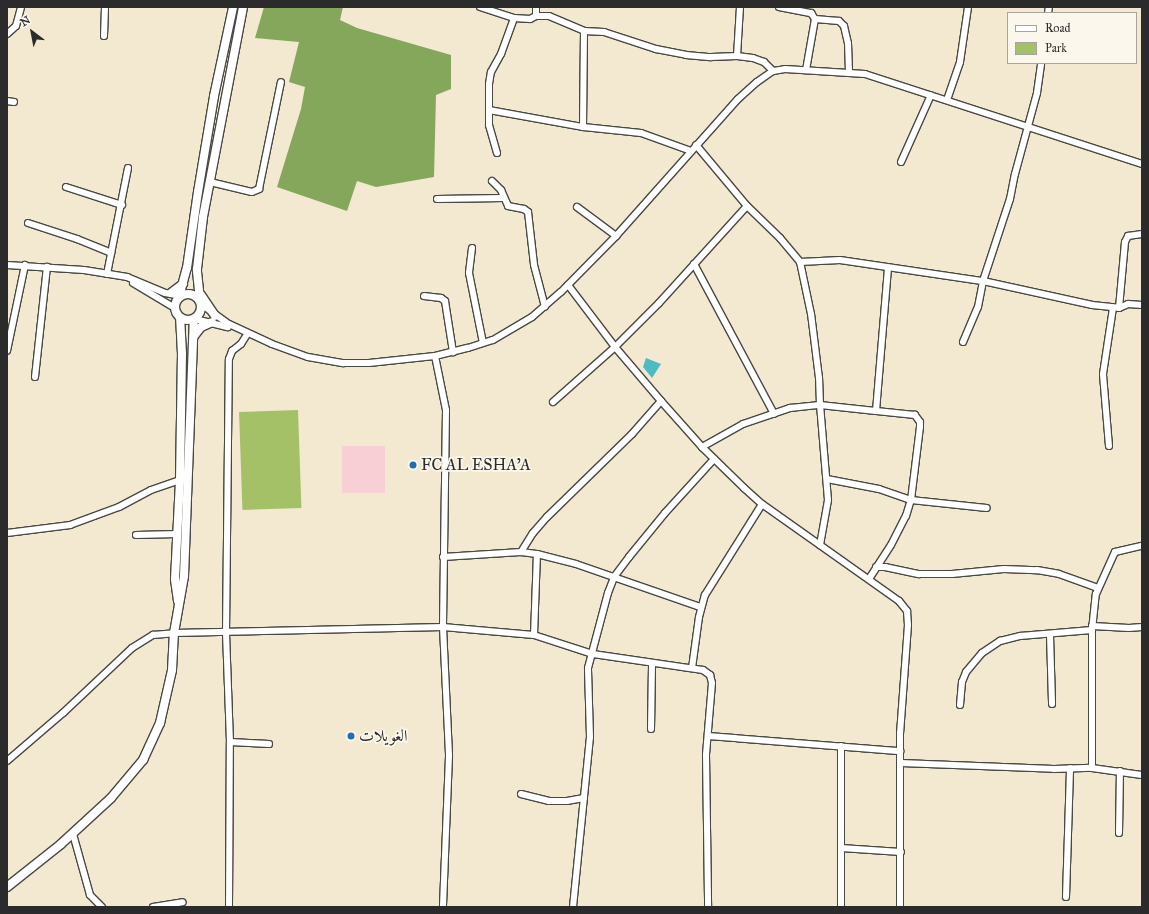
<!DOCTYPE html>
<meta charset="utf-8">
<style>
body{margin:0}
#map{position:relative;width:1149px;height:914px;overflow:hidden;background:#f2e9d0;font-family:"IM FELL Great Primer",Amiri,serif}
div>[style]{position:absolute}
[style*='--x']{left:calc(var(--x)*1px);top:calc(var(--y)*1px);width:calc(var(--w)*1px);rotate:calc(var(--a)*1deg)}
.built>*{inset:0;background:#f7cfd5;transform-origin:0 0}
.green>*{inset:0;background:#a5c168;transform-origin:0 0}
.forest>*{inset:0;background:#84a75c}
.water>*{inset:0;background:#4dbbc4}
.roads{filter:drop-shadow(1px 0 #494844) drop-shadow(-1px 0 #494844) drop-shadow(0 1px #494844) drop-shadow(0 -1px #494844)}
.minor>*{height:6px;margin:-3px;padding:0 3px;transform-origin:3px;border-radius:3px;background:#fff}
.tertiary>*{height:8px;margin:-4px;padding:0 4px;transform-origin:4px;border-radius:4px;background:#fff}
.tertiary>.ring{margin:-4px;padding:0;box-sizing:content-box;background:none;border:8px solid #fff;border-radius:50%}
.dots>*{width:11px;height:11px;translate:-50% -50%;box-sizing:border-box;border:2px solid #fbf7ec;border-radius:50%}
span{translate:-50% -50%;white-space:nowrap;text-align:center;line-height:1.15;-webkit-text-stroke:3.5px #fbf7ec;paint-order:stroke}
.poi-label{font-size:16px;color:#2b2b2b}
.left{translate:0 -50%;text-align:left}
.frame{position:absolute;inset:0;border:8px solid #2b2b2b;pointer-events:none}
.legend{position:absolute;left:1007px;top:12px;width:130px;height:52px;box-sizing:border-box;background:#fbf7ec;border:1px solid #a8a59f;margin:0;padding:5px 7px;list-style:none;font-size:12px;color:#2b2b2b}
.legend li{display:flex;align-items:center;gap:8px;height:20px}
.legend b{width:20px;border:1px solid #a8a59f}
.north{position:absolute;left:12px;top:12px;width:40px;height:40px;-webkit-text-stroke:3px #fbf7ec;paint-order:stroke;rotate:328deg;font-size:11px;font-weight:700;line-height:16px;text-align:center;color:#2b2b2b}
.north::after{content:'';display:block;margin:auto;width:14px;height:18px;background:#2b2b2b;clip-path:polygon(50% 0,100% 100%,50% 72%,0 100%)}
</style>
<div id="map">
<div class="built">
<div style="left:342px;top:446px;width:43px;height:47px"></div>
</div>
<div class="green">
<div style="left:298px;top:410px;width:98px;height:59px;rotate:88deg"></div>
</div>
<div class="forest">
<div style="clip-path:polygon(264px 7px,343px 7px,340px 20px,357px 28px,451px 55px,451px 89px,436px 95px,434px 177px,376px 187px,357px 181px,347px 211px,277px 187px,301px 109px,305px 87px,289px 82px,299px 42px,255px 38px)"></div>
</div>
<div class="water">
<div style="clip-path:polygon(646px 358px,661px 364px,652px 378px,643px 367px)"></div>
</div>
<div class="roads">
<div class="minor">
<div style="--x:480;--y:7;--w:36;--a:18"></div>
<div style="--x:779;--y:7;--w:33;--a:11"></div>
<div style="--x:811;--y:13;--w:7;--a:56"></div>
<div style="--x:815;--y:19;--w:52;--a:100"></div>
<div style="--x:1048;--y:13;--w:6;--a:-81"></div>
<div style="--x:536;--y:16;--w:9;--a:-90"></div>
<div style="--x:815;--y:19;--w:24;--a:5"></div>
<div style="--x:839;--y:21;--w:7;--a:45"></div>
<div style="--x:844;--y:26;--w:17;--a:77"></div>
<div style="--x:848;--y:43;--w:30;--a:88"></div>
<div style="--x:7;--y:34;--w:12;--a:-42"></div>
<div style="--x:16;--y:26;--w:20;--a:-75"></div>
<div style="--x:104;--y:36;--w:29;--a:-88"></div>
<div style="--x:737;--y:56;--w:49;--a:-86.5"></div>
<div style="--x:947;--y:100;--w:40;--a:-71.1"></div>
<div style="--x:960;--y:62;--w:56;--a:-81.7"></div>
<div style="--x:7;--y:101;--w:7;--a:8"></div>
<div style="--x:489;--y:110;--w:96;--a:10.3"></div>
<div style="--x:696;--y:145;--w:80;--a:50.1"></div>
<div style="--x:747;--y:206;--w:46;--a:44.1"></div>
<div style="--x:780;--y:238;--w:31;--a:50"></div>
<div style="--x:691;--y:151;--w:53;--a:-160.2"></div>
<div style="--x:641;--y:133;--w:58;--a:-174.1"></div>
<div style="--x:583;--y:127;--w:96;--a:-89.4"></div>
<div style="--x:584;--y:31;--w:20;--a:3"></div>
<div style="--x:604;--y:32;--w:55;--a:18.1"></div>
<div style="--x:656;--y:49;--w:31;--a:11"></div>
<div style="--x:686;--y:55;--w:25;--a:5"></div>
<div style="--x:711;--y:57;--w:26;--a:-2"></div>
<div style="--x:737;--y:56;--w:16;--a:7"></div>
<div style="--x:753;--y:58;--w:12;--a:20"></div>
<div style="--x:764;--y:62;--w:13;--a:45"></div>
<div style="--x:497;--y:153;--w:29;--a:-106"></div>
<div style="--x:489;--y:125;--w:41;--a:-90"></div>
<div style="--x:489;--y:84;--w:12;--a:-81"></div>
<div style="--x:491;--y:72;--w:21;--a:-61"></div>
<div style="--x:501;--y:54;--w:38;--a:-70"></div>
<div style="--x:514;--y:18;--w:16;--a:4"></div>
<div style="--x:530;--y:19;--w:7;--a:-27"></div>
<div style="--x:536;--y:16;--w:13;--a:0"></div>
<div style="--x:549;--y:16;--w:38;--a:23"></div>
<div style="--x:901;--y:162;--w:73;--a:-65.9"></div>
<div style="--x:492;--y:181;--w:13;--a:45"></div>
<div style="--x:501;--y:190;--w:17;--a:66"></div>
<div style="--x:508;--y:206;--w:16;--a:11"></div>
<div style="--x:524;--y:209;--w:5;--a:37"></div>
<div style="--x:528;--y:212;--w:53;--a:83.5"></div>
<div style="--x:534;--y:265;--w:43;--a:75.3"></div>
<div style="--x:210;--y:182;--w:43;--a:13.4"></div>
<div style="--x:252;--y:192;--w:8;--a:-23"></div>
<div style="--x:259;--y:189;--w:109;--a:-78.4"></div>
<div style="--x:66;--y:187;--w:59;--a:17.8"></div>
<div style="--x:437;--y:199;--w:67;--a:-0.9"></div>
<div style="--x:577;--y:207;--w:49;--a:36.6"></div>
<div style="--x:28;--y:223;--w:52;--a:18.1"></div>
<div style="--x:77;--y:239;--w:37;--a:22"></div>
<div style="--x:472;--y:248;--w:25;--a:97"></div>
<div style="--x:469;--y:273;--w:71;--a:78.7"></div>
<div style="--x:694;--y:264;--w:170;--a:61.9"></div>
<div style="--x:7;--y:265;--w:77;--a:3.7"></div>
<div style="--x:84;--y:270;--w:44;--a:9.2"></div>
<div style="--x:127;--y:277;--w:41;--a:22.8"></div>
<div style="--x:165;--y:293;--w:10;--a:11"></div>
<div style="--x:107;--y:274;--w:108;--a:-78.8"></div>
<div style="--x:133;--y:283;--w:49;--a:30.8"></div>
<div style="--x:568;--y:285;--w:78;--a:52.8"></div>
<div style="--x:615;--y:347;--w:71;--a:49.6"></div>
<div style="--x:661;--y:401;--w:62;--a:48.3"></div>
<div style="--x:702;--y:447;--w:59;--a:44.3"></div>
<div style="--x:744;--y:488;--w:24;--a:42"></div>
<div style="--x:762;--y:504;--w:168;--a:35.3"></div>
<div style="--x:899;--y:601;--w:13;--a:51"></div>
<div style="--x:907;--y:611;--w:14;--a:86"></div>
<div style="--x:908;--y:625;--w:108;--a:94.2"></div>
<div style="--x:900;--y:733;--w:174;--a:90"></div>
<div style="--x:424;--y:296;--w:17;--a:7"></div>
<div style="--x:441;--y:298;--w:5;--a:37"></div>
<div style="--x:445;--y:301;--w:52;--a:81.1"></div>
<div style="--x:201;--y:304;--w:34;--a:36"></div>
<div style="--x:229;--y:324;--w:47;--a:24.9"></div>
<div style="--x:272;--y:344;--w:38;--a:20"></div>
<div style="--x:308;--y:357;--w:36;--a:10"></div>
<div style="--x:343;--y:363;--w:26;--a:0"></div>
<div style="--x:369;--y:363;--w:66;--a:-6.1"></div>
<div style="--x:435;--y:356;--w:34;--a:-14"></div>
<div style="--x:468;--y:348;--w:26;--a:-18"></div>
<div style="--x:493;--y:340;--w:45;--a:-30.5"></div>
<div style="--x:532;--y:317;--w:38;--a:-41"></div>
<div style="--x:561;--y:292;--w:78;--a:-45.5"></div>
<div style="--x:616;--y:236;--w:183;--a:-48.3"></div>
<div style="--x:738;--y:99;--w:25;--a:-42"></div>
<div style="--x:757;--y:82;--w:19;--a:-35"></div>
<div style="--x:773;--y:71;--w:12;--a:-9"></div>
<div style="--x:785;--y:69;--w:80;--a:3.6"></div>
<div style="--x:865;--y:74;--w:291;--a:18"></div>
<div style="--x:1119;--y:308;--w:66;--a:-84.8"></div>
<div style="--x:1125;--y:242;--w:7;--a:-63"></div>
<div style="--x:1128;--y:236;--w:14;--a:-8"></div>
<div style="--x:195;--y:319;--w:34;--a:14"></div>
<div style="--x:963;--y:342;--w:38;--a:-67"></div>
<div style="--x:978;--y:307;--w:26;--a:-79"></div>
<div style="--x:983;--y:281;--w:86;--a:-71.8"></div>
<div style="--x:1010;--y:199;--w:25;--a:-79"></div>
<div style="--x:1015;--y:174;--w:84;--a:-74.8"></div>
<div style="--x:1037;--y:93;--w:30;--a:-82"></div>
<div style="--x:7;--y:351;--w:88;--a:-78.2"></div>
<div style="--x:435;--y:356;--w:55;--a:78.5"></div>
<div style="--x:446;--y:410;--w:217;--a:90.8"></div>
<div style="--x:443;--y:627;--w:129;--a:87.3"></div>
<div style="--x:449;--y:756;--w:151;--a:92.3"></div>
<div style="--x:35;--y:377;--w:111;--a:-83.8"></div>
<div style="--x:553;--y:402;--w:83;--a:-41.6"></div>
<div style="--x:615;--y:347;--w:62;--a:-45"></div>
<div style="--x:659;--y:303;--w:131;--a:-47.8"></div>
<div style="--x:1109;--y:446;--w:72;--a:-94.8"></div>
<div style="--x:1103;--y:374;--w:67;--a:-81.4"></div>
<div style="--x:702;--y:447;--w:47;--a:-29.3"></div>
<div style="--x:743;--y:424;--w:50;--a:-18.8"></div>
<div style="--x:790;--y:408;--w:30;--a:-6"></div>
<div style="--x:820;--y:405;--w:27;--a:-92"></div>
<div style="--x:819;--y:378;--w:64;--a:-97.1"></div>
<div style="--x:811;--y:314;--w:53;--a:-101.9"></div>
<div style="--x:800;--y:262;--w:40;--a:-2.9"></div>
<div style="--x:840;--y:260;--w:145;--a:8.4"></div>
<div style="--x:983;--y:281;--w:112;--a:12.4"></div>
<div style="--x:1092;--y:305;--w:27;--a:6"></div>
<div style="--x:1119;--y:308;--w:10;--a:-24"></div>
<div style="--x:1128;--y:304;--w:14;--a:4"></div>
<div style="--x:827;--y:479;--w:53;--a:10.9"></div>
<div style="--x:879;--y:489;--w:34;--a:19"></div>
<div style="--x:911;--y:500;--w:76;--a:6"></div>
<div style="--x:7;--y:533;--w:64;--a:-7.2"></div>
<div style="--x:70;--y:525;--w:52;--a:-20.2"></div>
<div style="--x:119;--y:507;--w:36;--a:-28"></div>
<div style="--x:151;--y:490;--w:31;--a:-19"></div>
<div style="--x:136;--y:535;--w:42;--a:-1.4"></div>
<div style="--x:820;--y:545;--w:46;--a:-79.9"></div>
<div style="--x:828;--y:500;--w:95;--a:-94.8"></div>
<div style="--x:820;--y:405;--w:56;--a:6.1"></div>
<div style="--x:876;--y:411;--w:144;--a:-85.2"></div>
<div style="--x:521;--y:552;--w:22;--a:-58"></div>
<div style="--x:533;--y:533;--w:21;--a:-49"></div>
<div style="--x:547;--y:517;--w:119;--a:-44.3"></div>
<div style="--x:632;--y:434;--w:44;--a:-48.7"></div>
<div style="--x:443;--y:557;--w:78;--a:-3.7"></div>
<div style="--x:521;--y:552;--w:16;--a:7"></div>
<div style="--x:537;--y:554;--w:40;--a:14.4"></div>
<div style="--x:576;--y:564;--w:131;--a:19.1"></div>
<div style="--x:876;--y:567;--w:9;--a:0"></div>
<div style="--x:885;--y:567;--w:35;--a:12"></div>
<div style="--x:919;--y:574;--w:33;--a:0"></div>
<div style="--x:952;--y:574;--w:52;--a:-5.5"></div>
<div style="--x:1004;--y:569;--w:33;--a:2"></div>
<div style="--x:1037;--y:570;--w:22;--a:10"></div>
<div style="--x:1059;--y:574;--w:41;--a:19.7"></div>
<div style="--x:869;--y:579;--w:40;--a:-57.1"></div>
<div style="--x:891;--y:545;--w:33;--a:-63"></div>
<div style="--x:906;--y:516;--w:17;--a:-73"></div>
<div style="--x:911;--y:500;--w:74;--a:-83"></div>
<div style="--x:920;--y:427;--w:5;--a:-90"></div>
<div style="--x:920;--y:422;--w:9;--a:-126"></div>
<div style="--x:915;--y:415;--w:39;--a:-174"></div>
<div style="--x:1092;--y:626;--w:37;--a:3"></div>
<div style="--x:1129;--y:628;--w:13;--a:-4"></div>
<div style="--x:534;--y:635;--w:81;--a:-87.9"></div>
<div style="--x:1050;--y:635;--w:69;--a:88.3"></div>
<div style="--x:692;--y:668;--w:51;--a:-82.2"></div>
<div style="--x:699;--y:617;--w:23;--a:-75"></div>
<div style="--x:705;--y:595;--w:107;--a:-57.9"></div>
<div style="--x:960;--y:705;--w:23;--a:-85"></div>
<div style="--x:962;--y:682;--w:11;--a:-68"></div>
<div style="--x:966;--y:672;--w:25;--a:-50"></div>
<div style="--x:982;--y:653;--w:22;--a:-34"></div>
<div style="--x:1000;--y:641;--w:21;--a:-14"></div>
<div style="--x:1020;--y:636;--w:72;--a:-4.8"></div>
<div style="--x:651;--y:729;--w:66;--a:-89.1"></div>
<div style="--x:708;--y:736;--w:193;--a:4.5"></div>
<div style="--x:230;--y:742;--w:39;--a:3"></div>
<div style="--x:841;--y:746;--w:161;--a:90"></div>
<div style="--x:7;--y:761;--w:74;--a:-40.6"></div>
<div style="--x:63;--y:713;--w:95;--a:-43.3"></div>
<div style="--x:132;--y:648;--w:25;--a:-32"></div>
<div style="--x:153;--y:635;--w:21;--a:-5"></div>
<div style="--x:174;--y:633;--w:269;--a:-1.3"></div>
<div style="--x:443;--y:627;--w:91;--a:5"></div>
<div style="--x:534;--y:635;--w:62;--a:17.9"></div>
<div style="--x:593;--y:654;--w:111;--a:8.3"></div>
<div style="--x:703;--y:670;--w:9;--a:36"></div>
<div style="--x:710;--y:675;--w:8;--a:76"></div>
<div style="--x:712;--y:683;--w:72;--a:94.8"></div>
<div style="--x:706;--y:755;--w:152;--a:89.2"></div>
<div style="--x:901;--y:763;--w:153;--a:2.2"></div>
<div style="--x:1054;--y:769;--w:38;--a:-2"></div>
<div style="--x:1092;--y:768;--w:50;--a:8"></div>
<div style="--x:1092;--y:768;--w:138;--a:-90"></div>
<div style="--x:1092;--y:630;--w:36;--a:-84"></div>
<div style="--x:1096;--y:594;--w:46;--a:-65.7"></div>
<div style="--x:1115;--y:552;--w:28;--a:-13"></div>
<div style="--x:521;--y:794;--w:29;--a:14"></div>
<div style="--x:549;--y:801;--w:18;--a:0"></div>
<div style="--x:567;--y:801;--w:17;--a:-10"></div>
<div style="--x:1119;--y:833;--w:62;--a:-89.1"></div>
<div style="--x:73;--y:834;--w:63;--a:74.4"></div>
<div style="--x:90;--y:895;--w:17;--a:45"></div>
<div style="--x:841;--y:848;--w:60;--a:3.8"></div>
<div style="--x:1066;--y:897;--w:129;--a:-88.2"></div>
<div style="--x:153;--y:907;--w:30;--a:-9"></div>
<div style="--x:229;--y:907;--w:165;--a:-89.7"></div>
<div style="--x:230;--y:742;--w:109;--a:-92.1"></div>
<div style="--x:226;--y:633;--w:274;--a:-89.4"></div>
<div style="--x:229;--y:359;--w:9;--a:-69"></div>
<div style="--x:232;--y:351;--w:11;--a:-38"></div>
<div style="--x:241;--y:344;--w:13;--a:-58"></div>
<div style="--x:573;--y:907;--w:171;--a:-84.3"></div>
<div style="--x:590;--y:737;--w:69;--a:-91.7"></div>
<div style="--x:588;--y:668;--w:78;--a:-75.1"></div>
<div style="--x:608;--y:593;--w:17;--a:-69"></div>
<div style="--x:614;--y:577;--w:25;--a:-53"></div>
<div style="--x:629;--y:557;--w:57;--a:-50.7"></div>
<div style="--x:665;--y:513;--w:73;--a:-47.8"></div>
</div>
<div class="tertiary">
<div style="--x:171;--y:293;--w:15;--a:-37"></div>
<div class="ring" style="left:175px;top:294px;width:18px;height:18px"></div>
<div style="--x:201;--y:295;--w:25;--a:56"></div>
<div style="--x:179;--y:297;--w:30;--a:-75"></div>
<div style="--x:187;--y:268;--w:77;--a:-81.8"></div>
<div style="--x:198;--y:192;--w:97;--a:-80.5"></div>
<div style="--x:214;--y:96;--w:91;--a:-77.9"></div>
<div style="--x:200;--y:300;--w:31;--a:-96"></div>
<div style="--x:197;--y:269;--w:52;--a:-83.4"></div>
<div style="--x:203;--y:217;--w:214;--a:-79.2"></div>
<div style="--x:194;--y:336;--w:11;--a:-52"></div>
<div style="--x:201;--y:327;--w:12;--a:-24"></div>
<div style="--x:178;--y:601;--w:22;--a:-98"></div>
<div style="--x:175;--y:579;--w:99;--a:-87.1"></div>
<div style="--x:180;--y:480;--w:126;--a:-89.1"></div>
<div style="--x:182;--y:354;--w:36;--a:-93"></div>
<div style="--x:7;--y:887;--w:69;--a:-38.5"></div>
<div style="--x:61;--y:844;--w:68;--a:-42.6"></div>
<div style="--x:111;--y:798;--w:50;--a:-49.9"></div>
<div style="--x:143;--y:760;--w:41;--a:-65.3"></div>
<div style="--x:160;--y:723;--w:54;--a:-77.2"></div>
<div style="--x:172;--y:670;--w:37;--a:-87"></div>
<div style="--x:174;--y:633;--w:58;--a:-80"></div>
<div style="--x:184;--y:576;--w:256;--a:-87.8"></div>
</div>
</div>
<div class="dots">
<div style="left:413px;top:465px;background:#1f6fb2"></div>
<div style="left:351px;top:736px;background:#1f6fb2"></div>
</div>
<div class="poi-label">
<span class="left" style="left:421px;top:465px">FC AL ESHA’A</span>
<span class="left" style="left:359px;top:736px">الغويلات</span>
</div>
<div class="frame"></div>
<ul class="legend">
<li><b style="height:5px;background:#fff"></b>Road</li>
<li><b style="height:11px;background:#a5c168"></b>Park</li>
</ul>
<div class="north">N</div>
</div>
